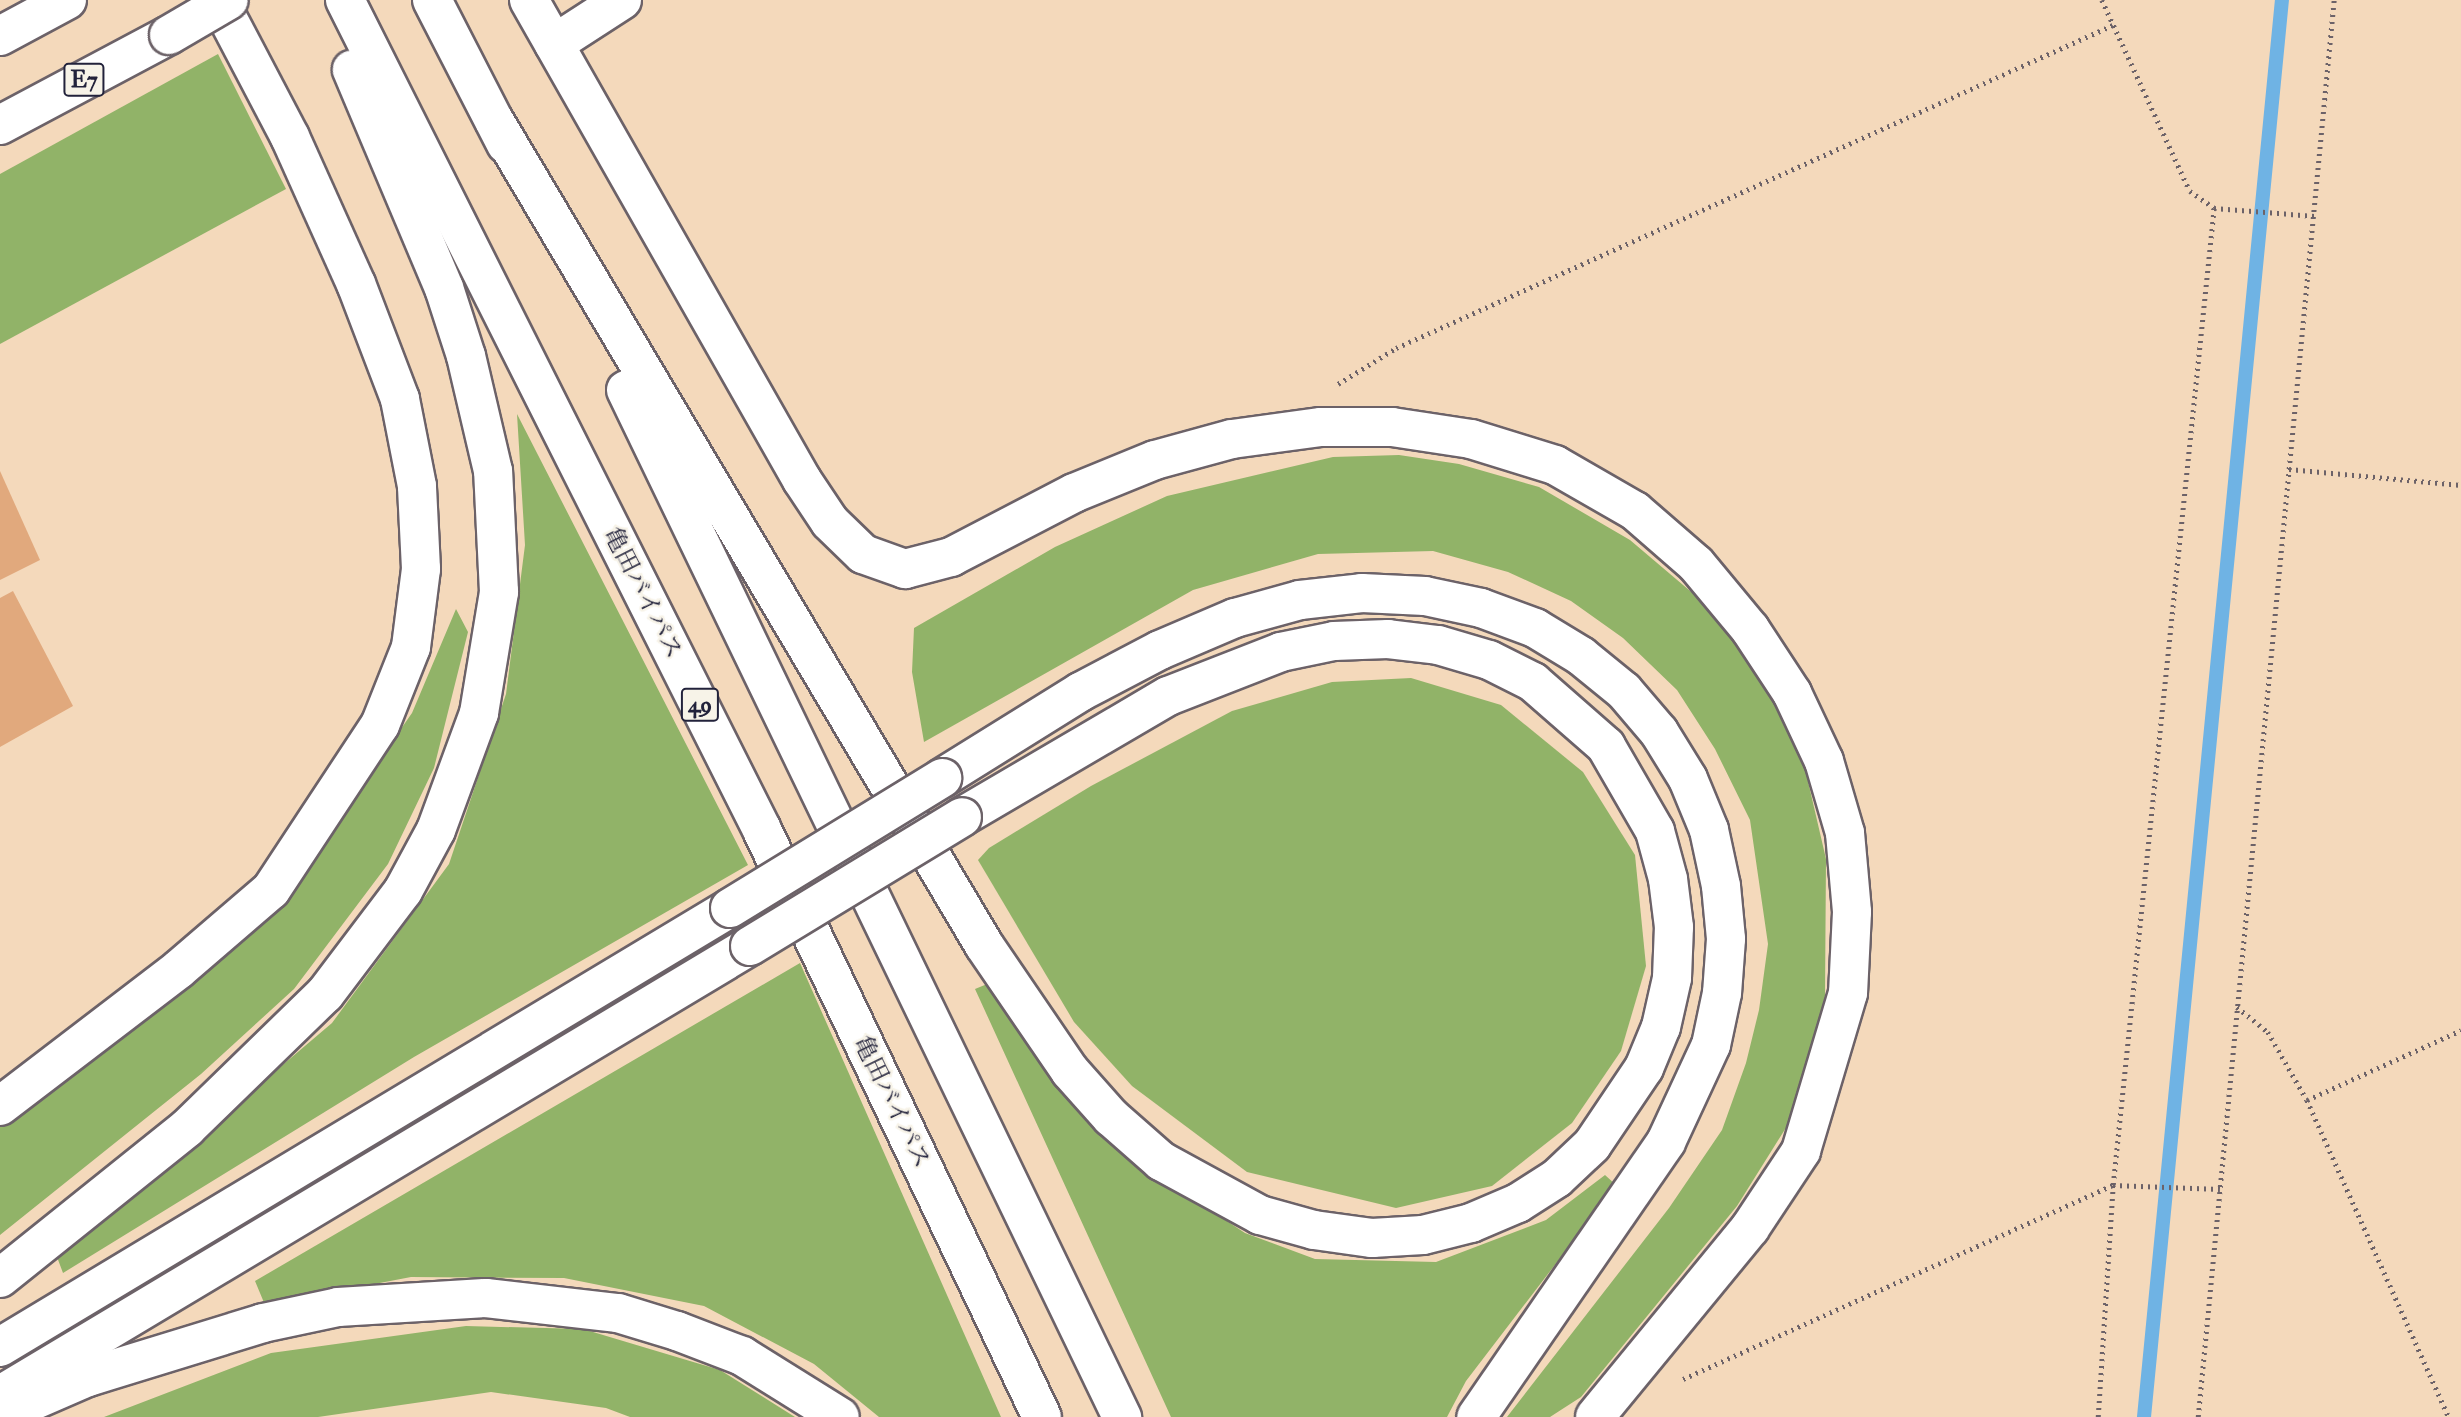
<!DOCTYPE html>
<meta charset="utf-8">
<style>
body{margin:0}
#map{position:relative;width:2461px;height:1417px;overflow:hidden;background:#f4d9bb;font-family:"IM FELL Double Pica","Noto Serif JP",serif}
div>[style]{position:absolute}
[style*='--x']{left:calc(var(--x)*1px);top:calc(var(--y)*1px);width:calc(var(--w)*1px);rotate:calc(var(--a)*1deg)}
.forest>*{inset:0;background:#91b368}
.stream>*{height:14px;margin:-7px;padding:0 7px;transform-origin:7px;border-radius:7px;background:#6fb3e4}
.building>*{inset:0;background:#e1a97d}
.path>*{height:4.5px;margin-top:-2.25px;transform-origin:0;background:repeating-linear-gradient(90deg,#6c6268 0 2px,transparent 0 7px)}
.roads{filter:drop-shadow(2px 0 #6c6268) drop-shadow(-2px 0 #6c6268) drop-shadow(0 2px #6c6268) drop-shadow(0 -2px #6c6268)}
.minor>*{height:38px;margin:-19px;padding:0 19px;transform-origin:19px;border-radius:19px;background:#fff}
.highway>*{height:38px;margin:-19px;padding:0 19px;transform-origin:19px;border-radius:19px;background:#fff}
.bridges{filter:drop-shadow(2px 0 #6c6268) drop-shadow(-2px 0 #6c6268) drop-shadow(0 2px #6c6268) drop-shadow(0 -2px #6c6268)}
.highway-bridge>*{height:38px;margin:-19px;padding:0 19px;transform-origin:19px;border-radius:19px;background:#fff}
span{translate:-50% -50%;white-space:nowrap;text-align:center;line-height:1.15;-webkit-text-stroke:5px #f7f3e8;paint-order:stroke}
.shield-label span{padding:2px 5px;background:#f7f3e8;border:2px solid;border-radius:5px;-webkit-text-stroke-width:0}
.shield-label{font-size:23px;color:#22223b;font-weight:700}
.street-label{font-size:24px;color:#22223b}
</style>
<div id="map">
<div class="forest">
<div style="clip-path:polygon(218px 54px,286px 189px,0 344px,0 174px)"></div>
<div style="clip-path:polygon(517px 414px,748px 865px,414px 1057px,63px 1273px,57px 1257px,332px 1023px,449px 864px,506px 694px,525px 545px)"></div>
<div style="clip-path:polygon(1399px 455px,1459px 464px,1539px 487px,1630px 540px,1709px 607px,1772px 694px,1804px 764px,1826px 859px,1825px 996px,1792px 1118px,1737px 1206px,1581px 1397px,1550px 1417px,1507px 1417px,1669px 1208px,1722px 1130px,1746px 1063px,1759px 1010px,1768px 944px,1750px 820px,1715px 749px,1677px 690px,1623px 638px,1571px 601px,1508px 572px,1433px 551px,1318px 554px,1193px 590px,924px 742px,912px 672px,914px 628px,1055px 547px,1167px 496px,1333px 457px)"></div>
<div style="clip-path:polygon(456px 609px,468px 632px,434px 768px,388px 864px,294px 989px,201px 1074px,0 1235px,0 1126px,274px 911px,412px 713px)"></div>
<div style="clip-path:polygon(1411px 678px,1501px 705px,1583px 772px,1635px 855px,1646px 966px,1621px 1051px,1572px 1123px,1492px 1186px,1396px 1208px,1247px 1172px,1132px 1086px,1074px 1022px,978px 860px,989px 848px,1091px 786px,1232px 711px,1332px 682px)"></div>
<div style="clip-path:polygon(800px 963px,1001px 1417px,879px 1417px,814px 1364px,704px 1306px,564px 1278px,411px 1277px,265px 1305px,255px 1281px)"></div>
<div style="clip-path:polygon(992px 982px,1134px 1160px,1245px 1233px,1315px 1259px,1436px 1262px,1546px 1220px,1605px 1175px,1616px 1185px,1466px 1381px,1447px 1417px,1171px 1417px,975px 989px)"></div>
<div style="clip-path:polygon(466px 1326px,583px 1329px,720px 1370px,795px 1417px,630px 1417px,606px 1408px,491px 1392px,318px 1417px,104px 1417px,271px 1353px)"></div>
</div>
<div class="stream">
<div style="--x:2144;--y:1417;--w:1424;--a:-84.44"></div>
</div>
<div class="building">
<div style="clip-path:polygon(0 471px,40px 560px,0 580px)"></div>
<div style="clip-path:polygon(13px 591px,73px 706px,0 747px,0 598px)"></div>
</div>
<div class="path">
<div style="--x:2102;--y:0;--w:210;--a:65.3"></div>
<div style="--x:2190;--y:191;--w:29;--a:35"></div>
<div style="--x:2214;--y:208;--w:101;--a:4.5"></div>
<div style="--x:1338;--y:384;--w:68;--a:-31.8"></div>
<div style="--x:1396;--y:348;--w:786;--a:-24.25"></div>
<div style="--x:2289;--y:469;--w:173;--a:5.3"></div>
<div style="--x:2237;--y:1007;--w:40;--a:39"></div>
<div style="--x:2268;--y:1032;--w:78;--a:60.2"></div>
<div style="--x:2307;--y:1100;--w:347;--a:65.9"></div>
<div style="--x:2307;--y:1100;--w:169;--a:-24.4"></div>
<div style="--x:1683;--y:1379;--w:472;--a:-24.3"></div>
<div style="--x:2113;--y:1185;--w:107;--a:2.1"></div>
<div style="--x:2098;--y:1417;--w:232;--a:-86.3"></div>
<div style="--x:2113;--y:1185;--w:982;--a:-84.1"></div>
<div style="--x:2198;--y:1417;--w:1424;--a:-84.52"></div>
</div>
<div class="roads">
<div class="minor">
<div style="--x:529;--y:0;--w:552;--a:60.37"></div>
<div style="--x:802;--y:480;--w:50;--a:56.3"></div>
<div style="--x:830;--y:522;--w:46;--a:44.1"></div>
<div style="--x:863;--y:554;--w:45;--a:19.7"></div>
<div style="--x:905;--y:569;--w:48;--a:-14.6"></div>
<div style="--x:951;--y:557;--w:139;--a:-27.5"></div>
<div style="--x:1074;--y:493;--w:87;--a:-22.2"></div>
<div style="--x:1155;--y:460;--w:80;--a:-15.3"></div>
<div style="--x:1232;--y:439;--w:90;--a:-7.7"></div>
<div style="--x:1321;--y:427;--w:71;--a:0"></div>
<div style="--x:1392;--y:427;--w:80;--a:8.6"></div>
<div style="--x:1471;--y:439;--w:88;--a:17.2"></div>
<div style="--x:1555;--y:465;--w:92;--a:29.9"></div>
<div style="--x:1635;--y:511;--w:81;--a:41"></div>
<div style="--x:1696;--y:564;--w:85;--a:50.3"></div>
<div style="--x:1750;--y:629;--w:77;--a:56.7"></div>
<div style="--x:1792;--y:693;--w:75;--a:64.8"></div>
<div style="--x:1824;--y:761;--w:75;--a:73.7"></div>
<div style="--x:1845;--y:833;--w:79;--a:84.9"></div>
<div style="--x:1852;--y:912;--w:81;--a:92.8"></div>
<div style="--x:1848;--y:993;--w:165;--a:106.6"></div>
<div style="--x:1801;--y:1151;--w:92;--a:123.5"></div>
<div style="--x:1750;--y:1228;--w:244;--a:129.4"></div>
<div style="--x:554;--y:44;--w:81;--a:-32.9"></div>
<div style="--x:0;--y:1106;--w:225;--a:-37.4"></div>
<div style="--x:179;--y:969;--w:121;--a:-40.7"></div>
<div style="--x:271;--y:890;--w:198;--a:-56.6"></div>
<div style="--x:380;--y:725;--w:84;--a:-68.3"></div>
<div style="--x:411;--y:647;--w:79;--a:-82.7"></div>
<div style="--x:421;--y:569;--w:83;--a:-92.8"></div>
<div style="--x:417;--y:486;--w:89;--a:-101.1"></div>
<div style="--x:400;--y:399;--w:123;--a:-110.9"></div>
<div style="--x:356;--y:284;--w:161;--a:-114.2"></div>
<div style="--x:290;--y:137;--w:155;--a:-117.7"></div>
</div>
<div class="highway">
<div style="--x:345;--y:0;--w:929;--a:63.32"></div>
<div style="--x:762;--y:830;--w:650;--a:64.5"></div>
<div style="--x:432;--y:0;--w:162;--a:62.8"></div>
<div style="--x:0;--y:36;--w:76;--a:-28.2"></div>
<div style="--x:495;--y:122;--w:957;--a:59.28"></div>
<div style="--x:984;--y:945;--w:153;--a:55.7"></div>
<div style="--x:1070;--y:1071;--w:62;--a:48.3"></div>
<div style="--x:1111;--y:1117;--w:67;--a:41.3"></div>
<div style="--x:1161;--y:1161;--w:113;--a:28.6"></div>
<div style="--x:1260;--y:1215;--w:56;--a:15.5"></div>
<div style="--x:1314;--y:1230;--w:59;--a:7.9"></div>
<div style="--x:1372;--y:1238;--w:51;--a:-3.4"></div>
<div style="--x:1423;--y:1235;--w:49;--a:-14"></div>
<div style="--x:1471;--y:1223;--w:51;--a:-23.1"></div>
<div style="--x:1518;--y:1203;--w:46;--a:-32.7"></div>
<div style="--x:1557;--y:1178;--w:48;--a:-43.3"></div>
<div style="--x:1592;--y:1145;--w:93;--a:-56"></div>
<div style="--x:1644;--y:1068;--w:44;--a:-67.5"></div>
<div style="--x:1661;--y:1027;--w:50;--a:-77.3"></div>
<div style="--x:1672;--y:978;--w:51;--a:-87.8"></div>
<div style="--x:1674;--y:927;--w:48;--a:-97.1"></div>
<div style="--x:1668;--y:879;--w:50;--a:-105.2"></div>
<div style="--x:1655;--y:831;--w:98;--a:-120"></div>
<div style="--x:1606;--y:746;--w:97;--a:-138.8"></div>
<div style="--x:1533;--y:682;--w:49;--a:-153.4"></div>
<div style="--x:1489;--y:660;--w:53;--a:-163.6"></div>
<div style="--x:1438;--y:645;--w:50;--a:-173.2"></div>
<div style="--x:1388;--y:639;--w:54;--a:177.9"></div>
<div style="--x:1334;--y:641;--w:54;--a:168.3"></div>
<div style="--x:1281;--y:652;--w:121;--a:158.7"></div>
<div style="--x:1168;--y:696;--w:239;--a:149.6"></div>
<div style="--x:0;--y:125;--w:191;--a:-28"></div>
<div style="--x:626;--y:390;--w:1141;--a:64.22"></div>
<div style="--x:942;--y:778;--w:163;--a:-31.9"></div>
<div style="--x:1080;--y:692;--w:90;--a:-27.7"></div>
<div style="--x:1160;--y:650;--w:82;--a:-23.1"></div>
<div style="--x:1235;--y:618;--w:67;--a:-15.5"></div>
<div style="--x:1300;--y:600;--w:62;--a:-6.4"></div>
<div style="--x:1362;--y:593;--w:63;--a:2.7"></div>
<div style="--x:1425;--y:596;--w:57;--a:12.1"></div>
<div style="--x:1481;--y:608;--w:58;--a:20.3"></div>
<div style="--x:1535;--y:628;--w:54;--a:31.3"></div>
<div style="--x:1581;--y:656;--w:55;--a:39.1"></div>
<div style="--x:1624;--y:691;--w:54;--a:49.5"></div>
<div style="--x:1659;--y:732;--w:55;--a:58.3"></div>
<div style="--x:1688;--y:779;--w:55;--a:67.6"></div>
<div style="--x:1709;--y:830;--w:57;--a:77.9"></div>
<div style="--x:1721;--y:886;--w:53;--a:84.6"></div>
<div style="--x:1726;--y:939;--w:54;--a:94.2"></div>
<div style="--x:1722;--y:993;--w:53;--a:101.9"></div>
<div style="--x:1711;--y:1045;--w:107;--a:114.9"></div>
<div style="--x:1666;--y:1142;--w:334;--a:124.6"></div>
<div style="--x:0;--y:1278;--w:240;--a:-38.7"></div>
<div style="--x:187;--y:1128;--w:192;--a:-44.2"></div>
<div style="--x:325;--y:994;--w:129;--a:-52.9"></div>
<div style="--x:403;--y:891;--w:69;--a:-61.6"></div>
<div style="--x:436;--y:830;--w:125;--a:-69.8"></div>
<div style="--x:479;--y:713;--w:123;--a:-80.6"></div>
<div style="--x:499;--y:592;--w:121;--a:-92.8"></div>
<div style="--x:493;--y:471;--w:118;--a:-103.2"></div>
<div style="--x:466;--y:356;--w:71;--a:-107.9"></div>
<div style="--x:444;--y:288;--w:237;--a:-112.9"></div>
<div style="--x:0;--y:1347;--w:852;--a:-31.02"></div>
<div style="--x:7;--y:1391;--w:866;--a:-30.92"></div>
<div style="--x:0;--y:1415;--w:96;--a:-23.4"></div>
<div style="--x:88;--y:1377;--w:183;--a:-17.1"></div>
<div style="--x:263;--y:1323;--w:77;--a:-12"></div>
<div style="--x:338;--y:1307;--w:148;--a:-3.5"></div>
<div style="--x:486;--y:1298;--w:133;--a:6.5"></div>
<div style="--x:618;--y:1313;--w:62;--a:17"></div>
<div style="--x:677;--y:1331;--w:70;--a:21"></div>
<div style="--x:742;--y:1356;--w:115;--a:31.9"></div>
</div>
</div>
<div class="bridges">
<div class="highway-bridge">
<div style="--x:169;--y:35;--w:69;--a:-30.3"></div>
<div style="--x:730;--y:908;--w:249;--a:-31.5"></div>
<div style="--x:750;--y:946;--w:248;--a:-31.3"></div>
</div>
</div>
<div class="shield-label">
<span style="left:84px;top:80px">E7</span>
<span style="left:700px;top:705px">49</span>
</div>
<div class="street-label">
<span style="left:643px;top:593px;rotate:63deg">亀田バイパス</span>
<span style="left:892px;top:1102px;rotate:64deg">亀田バイパス</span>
</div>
</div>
